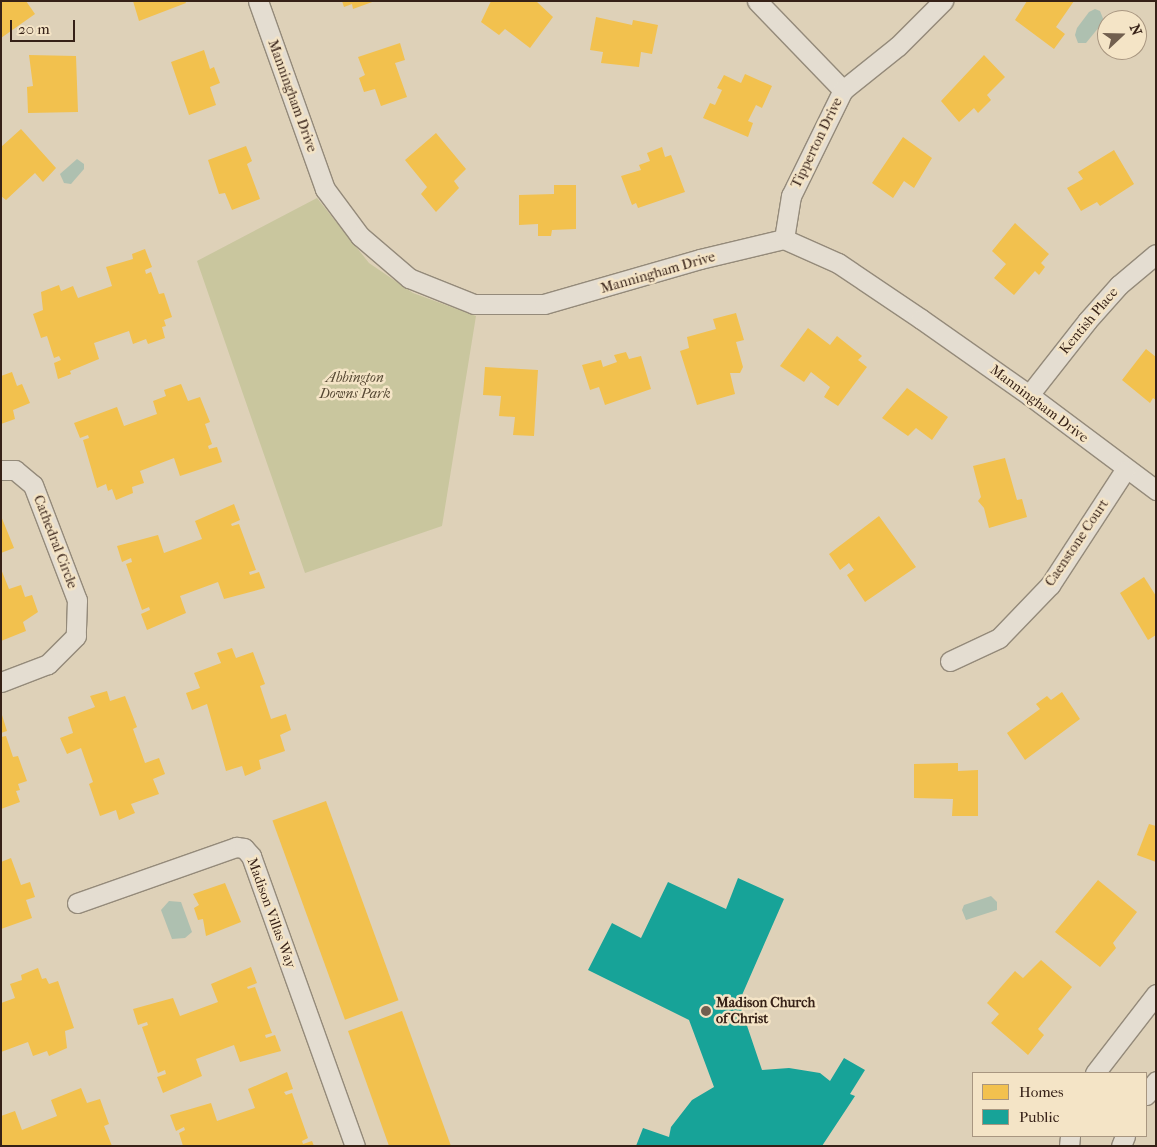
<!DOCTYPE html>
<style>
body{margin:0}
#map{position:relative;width:1157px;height:1147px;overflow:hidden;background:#ded1b8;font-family:"IM FELL French Canon",serif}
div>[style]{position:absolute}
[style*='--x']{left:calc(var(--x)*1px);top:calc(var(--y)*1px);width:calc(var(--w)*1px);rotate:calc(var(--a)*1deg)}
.green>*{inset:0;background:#c9c69e}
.water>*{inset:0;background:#aec0b0}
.homes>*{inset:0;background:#f2c14e;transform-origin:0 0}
.public>*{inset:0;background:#17a398}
.roads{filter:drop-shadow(1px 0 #948a7a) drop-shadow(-1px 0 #948a7a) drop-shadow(0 1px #948a7a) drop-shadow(0 -1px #948a7a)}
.street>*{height:19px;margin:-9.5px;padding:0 9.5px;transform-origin:9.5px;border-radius:9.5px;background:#e4ddd1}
.dots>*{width:14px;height:14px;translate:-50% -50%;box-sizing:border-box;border:2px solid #f4e4c6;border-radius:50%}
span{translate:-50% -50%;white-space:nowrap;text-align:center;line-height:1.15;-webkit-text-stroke:5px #f4e4c6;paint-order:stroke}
.street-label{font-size:14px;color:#362117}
.park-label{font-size:14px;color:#564833;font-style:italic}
.poi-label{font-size:14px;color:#362117;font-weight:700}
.left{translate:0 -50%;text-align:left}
.frame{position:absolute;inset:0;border:2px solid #362117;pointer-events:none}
.legend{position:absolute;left:972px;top:1072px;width:175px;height:65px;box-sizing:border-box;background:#f4e4c6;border:1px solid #a89680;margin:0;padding:6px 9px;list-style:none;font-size:15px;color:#362117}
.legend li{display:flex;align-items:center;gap:10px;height:25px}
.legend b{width:25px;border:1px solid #a89680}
.north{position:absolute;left:1097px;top:10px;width:50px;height:50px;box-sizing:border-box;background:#f4e4c6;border:1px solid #a89680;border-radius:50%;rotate:69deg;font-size:14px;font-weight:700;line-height:20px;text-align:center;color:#362117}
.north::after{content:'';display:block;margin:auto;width:18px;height:22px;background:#715f4f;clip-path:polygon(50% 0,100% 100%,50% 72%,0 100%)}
.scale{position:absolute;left:10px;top:20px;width:65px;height:22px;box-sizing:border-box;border:2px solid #362117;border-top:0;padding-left:6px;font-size:15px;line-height:18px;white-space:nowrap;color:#362117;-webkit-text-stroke:4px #f4e4c6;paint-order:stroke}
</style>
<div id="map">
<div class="green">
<div style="clip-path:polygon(317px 198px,369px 263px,413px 293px,476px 316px,442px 526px,305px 573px,197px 261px)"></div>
</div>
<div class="water">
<div style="clip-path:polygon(1095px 9px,1100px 11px,1104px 21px,1086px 43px,1078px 43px,1075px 35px,1077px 28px,1089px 12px)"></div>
<div style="clip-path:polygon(77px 159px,84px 164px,84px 169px,71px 184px,64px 183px,60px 174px)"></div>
<div style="clip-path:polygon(991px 896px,997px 902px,997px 910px,966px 920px,962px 910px,964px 905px)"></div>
<div style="clip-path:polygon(169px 901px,181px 902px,192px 932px,185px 938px,172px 939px,161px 910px)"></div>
</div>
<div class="homes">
<div style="clip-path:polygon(1px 1px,26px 1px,35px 14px,1px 38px)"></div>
<div style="clip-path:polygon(133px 1px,185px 1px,186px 3px,139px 21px)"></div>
<div style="clip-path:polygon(342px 1px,375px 1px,353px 9px,352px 4px,344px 7px)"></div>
<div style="clip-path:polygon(491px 1px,536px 1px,553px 17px,530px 48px,505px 29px,499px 35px,481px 22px)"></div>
<div style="clip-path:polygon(1027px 1px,1074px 1px,1056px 27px,1065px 34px,1054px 49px,1015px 20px)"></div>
<div style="clip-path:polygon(596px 17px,632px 25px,633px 20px,658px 25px,652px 54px,641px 52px,639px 67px,601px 63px,603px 52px,590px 50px)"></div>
<div style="clip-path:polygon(400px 43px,405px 60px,395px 63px,407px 97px,381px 106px,375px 89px,364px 92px,359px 78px,365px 75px,358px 57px)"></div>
<div style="clip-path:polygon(204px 50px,210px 69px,214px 67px,220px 83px,210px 87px,216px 105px,189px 115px,171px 62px)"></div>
<div style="clip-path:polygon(29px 55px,76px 56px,78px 112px,28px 113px,27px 87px,33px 86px)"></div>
<div style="clip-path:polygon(984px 55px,1005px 77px,987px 95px,991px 100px,978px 113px,974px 108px,959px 122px,941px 101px)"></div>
<div style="clip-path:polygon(745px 74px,772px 86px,762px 108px,756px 105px,748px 121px,753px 123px,748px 137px,703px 118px,710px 103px,715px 105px,722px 90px,717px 88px,724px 75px,741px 83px)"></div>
<div style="clip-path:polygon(21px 129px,56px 168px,43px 182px,35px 173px,6px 200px,1px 196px,1px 147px)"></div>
<div style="clip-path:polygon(436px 133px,466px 169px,454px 181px,459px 188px,436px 212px,421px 194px,427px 187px,405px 160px)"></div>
<div style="clip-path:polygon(903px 137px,932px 158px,914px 188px,904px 181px,893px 198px,872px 183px)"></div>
<div style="clip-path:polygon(246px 146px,252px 161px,247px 164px,260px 199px,232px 210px,225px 193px,219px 194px,208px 160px)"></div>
<div style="clip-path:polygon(662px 147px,665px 157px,671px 155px,685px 192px,638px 208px,636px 203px,632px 205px,621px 176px,641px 170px,639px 165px,650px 161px,647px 153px)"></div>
<div style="clip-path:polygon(1114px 150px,1134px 184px,1100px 206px,1097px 202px,1081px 211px,1067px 188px,1083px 179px,1078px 172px)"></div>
<div style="clip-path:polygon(554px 185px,576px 185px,576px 229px,552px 230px,551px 236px,538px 236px,538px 224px,519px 225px,519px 195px,554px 194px)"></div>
<div style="clip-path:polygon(1015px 223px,1049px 254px,1041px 263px,1045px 267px,1039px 275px,1035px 271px,1014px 295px,994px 278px,1006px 264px,992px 251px)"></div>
<div style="clip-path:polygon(145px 249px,152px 267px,145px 270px,146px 274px,151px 272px,159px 294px,164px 293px,172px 317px,164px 320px,166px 326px,162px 327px,165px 338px,148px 344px,146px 339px,133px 344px,129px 331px,94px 343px,99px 359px,70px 371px,71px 374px,58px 379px,54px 363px,61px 360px,59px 356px,54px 358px,47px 336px,41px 338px,33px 314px,43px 310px,41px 292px,59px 285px,61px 291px,73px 286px,78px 298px,112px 286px,106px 267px,133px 259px,132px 254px)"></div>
<div style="clip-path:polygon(736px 313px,744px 340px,736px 342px,743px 367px,740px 373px,730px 373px,735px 394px,697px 405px,680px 351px,689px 348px,687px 337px,716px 329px,713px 319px)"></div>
<div style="clip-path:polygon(808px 328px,830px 345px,837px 336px,862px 356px,858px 360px,867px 367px,838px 406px,824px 397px,830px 387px,811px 372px,804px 382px,780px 366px)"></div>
<div style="clip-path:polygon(1146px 349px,1156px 357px,1156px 400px,1153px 398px,1150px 403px,1122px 380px)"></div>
<div style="clip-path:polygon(626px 352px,629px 359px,641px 356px,651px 389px,605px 405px,599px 387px,590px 390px,582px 365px,601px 360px,603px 367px,617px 362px,614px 355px)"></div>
<div style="clip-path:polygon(485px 367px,538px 370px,534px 436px,513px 435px,515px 417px,499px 416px,501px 396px,483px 395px)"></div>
<div style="clip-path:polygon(12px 372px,17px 386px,22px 384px,30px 403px,13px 410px,15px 419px,1px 424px,1px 376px)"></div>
<div style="clip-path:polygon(181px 384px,188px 401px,200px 397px,210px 422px,205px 424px,212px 444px,208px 446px,209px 449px,217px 447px,222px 462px,180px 476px,174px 458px,140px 471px,144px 483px,132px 487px,133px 493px,116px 500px,112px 489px,108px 491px,106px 484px,97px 488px,83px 440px,89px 438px,88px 435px,80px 438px,74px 423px,117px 407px,124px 426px,157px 414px,153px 401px,166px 396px,164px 390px)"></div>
<div style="clip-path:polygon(907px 388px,948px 417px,932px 440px,916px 428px,908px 436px,882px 418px)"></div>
<div style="clip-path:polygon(1005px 458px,1017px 500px,1022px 499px,1027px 517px,989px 528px,984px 508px,978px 501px,981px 497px,973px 466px)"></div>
<div style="clip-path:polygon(234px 504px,240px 520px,231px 524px,232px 526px,239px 524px,256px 570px,249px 572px,250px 575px,259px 572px,265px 588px,224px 599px,218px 582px,180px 596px,186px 613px,147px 630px,141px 614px,150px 610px,149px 607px,142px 610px,126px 564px,132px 562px,131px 558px,122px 562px,117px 546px,158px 535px,164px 553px,202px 539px,195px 521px)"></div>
<div style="clip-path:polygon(1px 516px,14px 548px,1px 553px)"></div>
<div style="clip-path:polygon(879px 516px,916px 567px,865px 602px,847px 575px,854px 570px,849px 563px,840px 570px,829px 554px)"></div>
<div style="clip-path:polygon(1px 569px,9px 589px,21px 585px,25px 597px,32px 595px,38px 612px,23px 622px,26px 631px,1px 641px)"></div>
<div style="clip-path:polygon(1144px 577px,1156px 596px,1156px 635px,1148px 640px,1120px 593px)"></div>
<div style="clip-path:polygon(232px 648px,236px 658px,253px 652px,265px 684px,260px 686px,271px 719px,286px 714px,291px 730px,280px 735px,285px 751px,259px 760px,261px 769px,245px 776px,242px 766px,226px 771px,207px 704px,192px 710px,186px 693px,200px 688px,194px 673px,221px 663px,217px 653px)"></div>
<div style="clip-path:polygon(107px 691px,110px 701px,125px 696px,137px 727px,133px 729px,145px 763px,159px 758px,165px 774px,153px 779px,159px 794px,131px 804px,135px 813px,119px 820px,116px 810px,100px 816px,89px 784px,93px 782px,81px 748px,67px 754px,60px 738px,73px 733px,68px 717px,95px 707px,90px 696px)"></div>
<div style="clip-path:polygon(1062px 692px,1080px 719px,1025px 760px,1007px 733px,1040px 709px,1036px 704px,1047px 696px,1051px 700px)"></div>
<div style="clip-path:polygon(2px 715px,7px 731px,1px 733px,1px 716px)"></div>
<div style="clip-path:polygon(6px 736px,13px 757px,18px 756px,27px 781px,18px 784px,20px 790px,16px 791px,20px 802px,1px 809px,1px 737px)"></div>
<div style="clip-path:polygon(958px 763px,958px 771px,978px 770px,978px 816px,952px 816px,953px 799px,914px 798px,914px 764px)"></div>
<div style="left:326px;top:801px;width:212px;height:57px;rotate:70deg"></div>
<div style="clip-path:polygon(1149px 824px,1156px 826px,1156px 862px,1137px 855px)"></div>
<div style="clip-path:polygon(11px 858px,21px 885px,30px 882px,35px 897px,26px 900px,32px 918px,1px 929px,1px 862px)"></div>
<div style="clip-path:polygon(1098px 880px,1137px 912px,1113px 943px,1116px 948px,1100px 967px,1055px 932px)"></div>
<div style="clip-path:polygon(225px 883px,241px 922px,206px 936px,203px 919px,198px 920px,194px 908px,199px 905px,193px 894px)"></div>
<div style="clip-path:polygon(1041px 960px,1072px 987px,1038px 1029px,1044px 1035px,1028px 1055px,991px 1023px,999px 1014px,987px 1003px,1015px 971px,1023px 978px)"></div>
<div style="clip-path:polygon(251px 967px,257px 983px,247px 987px,248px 989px,255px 987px,272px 1033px,265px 1035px,266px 1038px,275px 1035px,281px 1051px,240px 1062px,234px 1045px,196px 1059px,202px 1076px,163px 1093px,157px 1077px,166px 1074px,165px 1070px,158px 1073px,142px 1027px,148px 1025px,147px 1022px,138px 1025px,133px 1009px,173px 998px,180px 1016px,218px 1002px,211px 984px)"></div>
<div style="clip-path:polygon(38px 968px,42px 979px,46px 978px,49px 984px,58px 981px,74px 1028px,65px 1031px,67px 1048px,49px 1056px,47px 1051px,33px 1056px,28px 1042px,1px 1052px,1px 1003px,15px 998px,10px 984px,22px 980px,21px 975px)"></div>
<div style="clip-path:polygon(402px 1011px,451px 1146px,389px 1146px,348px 1031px)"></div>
<div style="clip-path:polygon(287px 1072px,293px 1089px,284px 1092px,286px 1095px,292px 1093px,308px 1138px,302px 1141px,303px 1144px,312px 1141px,314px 1146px,183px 1146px,179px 1133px,185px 1130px,184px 1127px,176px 1131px,170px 1115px,211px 1103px,217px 1121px,255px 1108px,248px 1089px)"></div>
<div style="clip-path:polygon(81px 1088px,87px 1103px,100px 1099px,109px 1124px,104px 1126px,112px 1146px,1px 1146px,1px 1116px,15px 1111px,22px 1130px,57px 1116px,51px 1100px)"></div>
</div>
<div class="public">
<div style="clip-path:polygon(738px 878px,784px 899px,739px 1002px,762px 1070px,789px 1068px,820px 1073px,830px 1081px,844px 1058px,865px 1070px,850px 1094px,855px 1096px,822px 1146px,636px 1146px,643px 1128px,669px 1137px,671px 1127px,692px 1100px,714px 1087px,689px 1020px,588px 970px,612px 923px,641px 938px,668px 882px,726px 909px)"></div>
</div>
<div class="roads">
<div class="street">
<div style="--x:258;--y:1;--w:200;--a:70.4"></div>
<div style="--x:325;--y:189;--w:59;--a:53.3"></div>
<div style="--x:360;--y:236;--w:65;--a:40.6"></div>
<div style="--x:409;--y:278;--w:70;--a:21.8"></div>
<div style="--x:474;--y:304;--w:70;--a:0"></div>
<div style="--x:544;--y:304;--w:162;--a:-16.1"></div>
<div style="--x:700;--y:259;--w:86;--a:-13.4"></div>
<div style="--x:784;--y:239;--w:59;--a:24"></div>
<div style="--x:838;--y:263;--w:100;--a:34"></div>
<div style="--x:921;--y:319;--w:132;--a:35.1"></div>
<div style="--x:1029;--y:395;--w:159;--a:36.8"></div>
<div style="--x:757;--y:1;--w:124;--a:46"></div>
<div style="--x:784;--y:239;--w:44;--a:-80.8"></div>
<div style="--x:791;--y:196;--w:118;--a:-63.9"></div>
<div style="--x:843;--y:90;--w:70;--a:-38.7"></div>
<div style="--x:898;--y:46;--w:64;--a:-45"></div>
<div style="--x:1029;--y:395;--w:94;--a:-51.9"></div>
<div style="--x:1087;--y:321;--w:48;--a:-48.4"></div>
<div style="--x:1119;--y:285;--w:48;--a:-40"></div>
<div style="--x:1;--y:470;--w:14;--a:0"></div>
<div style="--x:15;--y:470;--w:23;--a:40"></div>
<div style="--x:33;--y:485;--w:123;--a:69.1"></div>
<div style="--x:77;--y:600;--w:36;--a:92"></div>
<div style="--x:76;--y:636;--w:40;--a:135"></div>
<div style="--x:48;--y:664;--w:50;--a:159"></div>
<div style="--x:950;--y:661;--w:54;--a:-25.1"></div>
<div style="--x:999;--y:638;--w:74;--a:-46.1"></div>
<div style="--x:1050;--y:585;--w:137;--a:-56.9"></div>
<div style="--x:77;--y:903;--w:169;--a:-19.4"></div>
<div style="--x:236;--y:847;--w:8;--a:7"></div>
<div style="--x:244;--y:848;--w:11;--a:49"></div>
<div style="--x:251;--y:856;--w:308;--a:70.3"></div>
<div style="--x:1095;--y:1073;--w:100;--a:-52.3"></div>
<div style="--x:1146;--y:1095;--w:17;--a:-54"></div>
<div style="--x:1069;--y:1146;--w:10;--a:-84"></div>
<div style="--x:1121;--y:1146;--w:11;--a:-68"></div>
</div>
</div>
<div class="dots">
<div style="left:706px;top:1011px;background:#715f4f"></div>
</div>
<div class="street-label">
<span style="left:292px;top:96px;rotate:70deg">Manningham Drive</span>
<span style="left:817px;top:143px;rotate:-64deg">Tipperton Drive</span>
<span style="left:658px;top:273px;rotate:-16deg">Manningham Drive</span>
<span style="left:1089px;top:321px;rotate:-50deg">Kentish Place</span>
<span style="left:1039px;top:404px;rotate:37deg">Manningham Drive</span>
<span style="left:55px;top:542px;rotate:69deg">Cathedral Circle</span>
<span style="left:1077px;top:543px;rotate:-56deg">Caenstone Court</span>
<span style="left:271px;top:913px;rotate:70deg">Madison Villas Way</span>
</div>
<div class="park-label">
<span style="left:355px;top:386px">Abbington<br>Downs Park</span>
</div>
<div class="poi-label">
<span class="left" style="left:716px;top:1011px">Madison Church<br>of Christ</span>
</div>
<div class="frame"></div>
<ul class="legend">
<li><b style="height:14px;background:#f2c14e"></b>Homes</li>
<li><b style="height:14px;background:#17a398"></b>Public</li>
</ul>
<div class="north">N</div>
<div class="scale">20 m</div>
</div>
